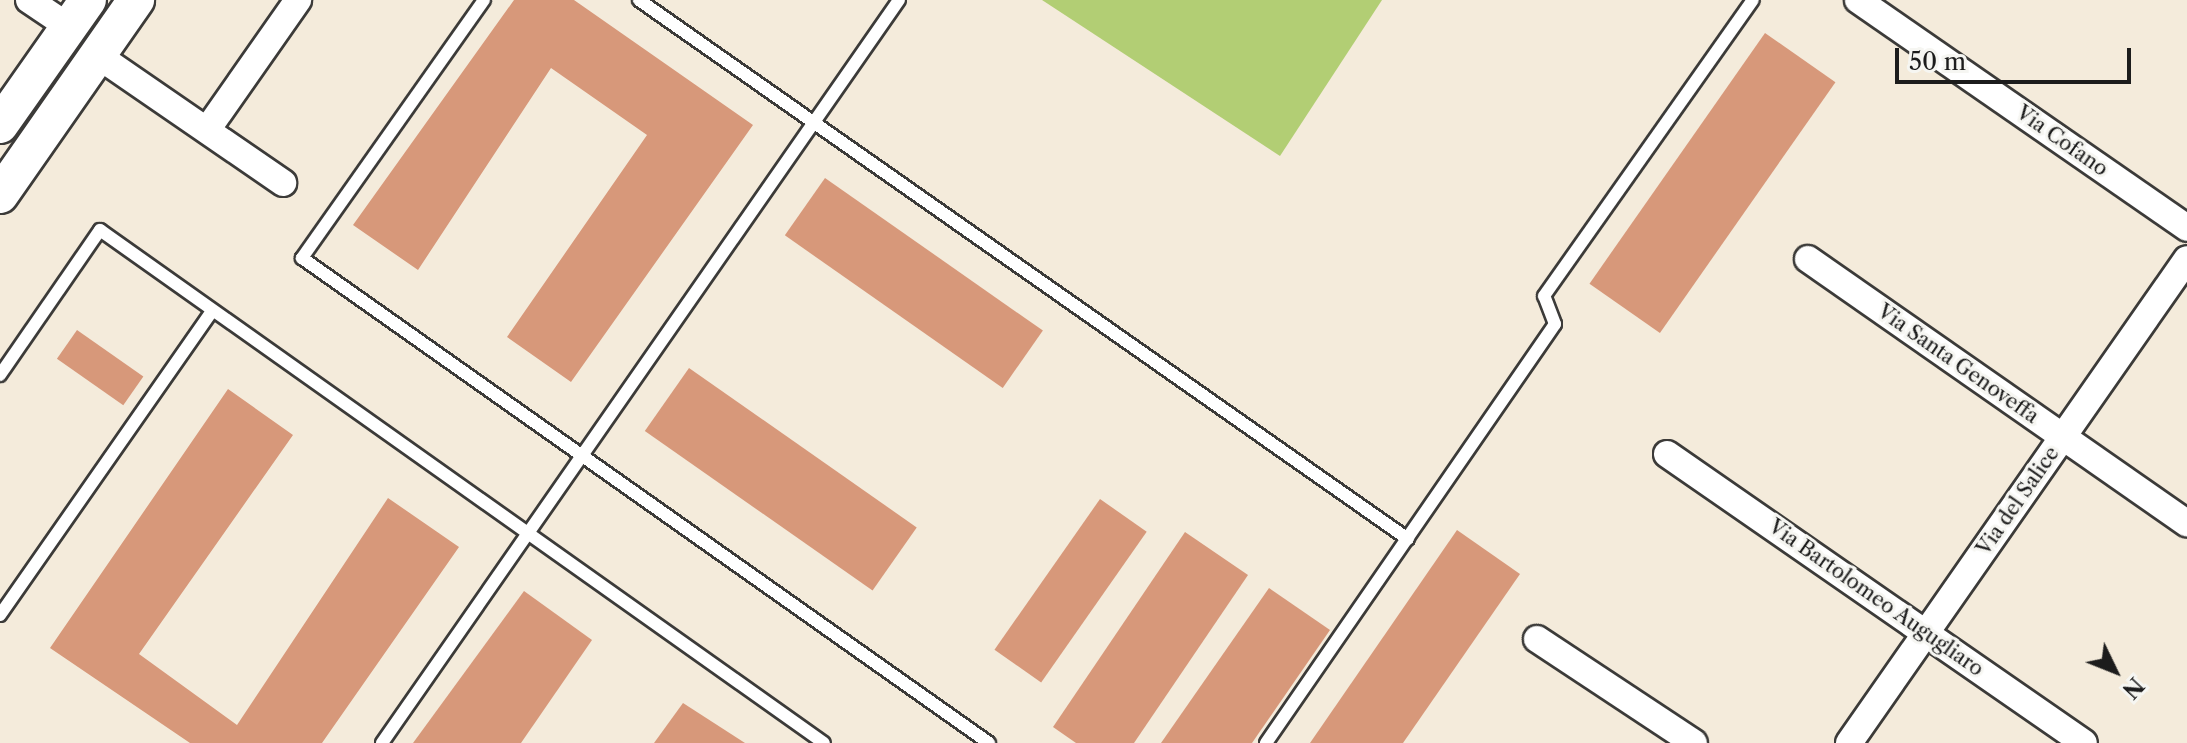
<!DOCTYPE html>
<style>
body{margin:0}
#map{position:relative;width:2187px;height:743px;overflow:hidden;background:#f4ebdb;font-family:"Libre Caslon Text",serif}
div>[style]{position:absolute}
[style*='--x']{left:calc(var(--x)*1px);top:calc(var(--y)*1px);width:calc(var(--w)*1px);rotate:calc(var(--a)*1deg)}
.green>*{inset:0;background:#b2ce74}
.building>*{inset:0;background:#d7987a;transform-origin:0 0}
.roads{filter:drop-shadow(2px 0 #3c3b39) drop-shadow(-2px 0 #3c3b39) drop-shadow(0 2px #3c3b39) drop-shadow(0 -2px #3c3b39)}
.lane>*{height:12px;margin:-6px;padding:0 6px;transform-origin:6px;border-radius:6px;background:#fff}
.street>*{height:26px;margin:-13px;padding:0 13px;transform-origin:13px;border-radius:13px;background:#fff}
.secondary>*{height:36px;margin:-18px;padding:0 18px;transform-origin:18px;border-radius:18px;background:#fff}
span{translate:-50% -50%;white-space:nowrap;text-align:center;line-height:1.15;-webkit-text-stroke:6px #f6f6f2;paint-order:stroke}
.street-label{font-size:20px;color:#1c1c1c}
.north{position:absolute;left:2075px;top:631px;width:80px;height:80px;-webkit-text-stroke:6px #f6f6f2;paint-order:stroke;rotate:133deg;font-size:22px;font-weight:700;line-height:32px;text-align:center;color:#1c1c1c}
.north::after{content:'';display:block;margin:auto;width:28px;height:36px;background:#1c1c1c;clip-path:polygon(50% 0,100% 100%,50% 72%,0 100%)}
.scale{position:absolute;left:1895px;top:48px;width:236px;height:36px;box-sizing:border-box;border:4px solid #1c1c1c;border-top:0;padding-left:10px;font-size:24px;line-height:28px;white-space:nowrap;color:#1c1c1c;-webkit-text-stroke:6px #f6f6f2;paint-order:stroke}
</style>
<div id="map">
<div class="green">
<div style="clip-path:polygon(1042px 0,1382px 0,1280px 156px)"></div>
</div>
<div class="building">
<div style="clip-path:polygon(514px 0,574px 0,753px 125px,571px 382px,507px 337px,647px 135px,551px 68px,418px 270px,353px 225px)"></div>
<div style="left:1765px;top:33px;width:86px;height:306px;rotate:35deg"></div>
<div style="left:825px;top:178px;width:266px;height:70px;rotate:35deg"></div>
<div style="left:77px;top:330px;width:81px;height:35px;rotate:35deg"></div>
<div style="left:689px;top:368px;width:278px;height:77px;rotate:35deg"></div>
<div style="clip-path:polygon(228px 389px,293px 435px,139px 654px,237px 725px,388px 498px,459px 547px,322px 743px,190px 743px,50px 648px)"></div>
<div style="left:1100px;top:499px;width:57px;height:184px;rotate:35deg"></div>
<div style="clip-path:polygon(1457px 530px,1520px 574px,1403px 743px,1310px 743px)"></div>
<div style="clip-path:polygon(1185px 532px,1248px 575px,1134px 743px,1076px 743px,1053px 727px)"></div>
<div style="clip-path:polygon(1269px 588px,1330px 630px,1252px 743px,1161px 743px)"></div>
<div style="clip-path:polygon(524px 591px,592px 640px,521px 743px,413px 743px)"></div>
<div style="clip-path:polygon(683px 703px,745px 743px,654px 743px)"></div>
</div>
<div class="roads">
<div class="lane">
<div style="--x:484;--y:0;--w:316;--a:125.2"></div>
<div style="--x:302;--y:258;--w:841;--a:35.22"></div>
<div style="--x:639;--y:0;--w:939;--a:35.03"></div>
<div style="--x:0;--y:375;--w:176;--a:-55.4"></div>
<div style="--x:100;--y:230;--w:887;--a:35.32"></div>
<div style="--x:0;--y:615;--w:371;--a:-55.1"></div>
<div style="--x:382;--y:743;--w:905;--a:-55.17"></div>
<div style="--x:1266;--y:743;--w:509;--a:-55.4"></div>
<div style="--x:1555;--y:324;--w:30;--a:-111"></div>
<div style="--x:1544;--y:296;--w:362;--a:-54.8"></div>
</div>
<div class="street">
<div style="--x:29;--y:0;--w:48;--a:34"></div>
<div style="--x:1858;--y:0;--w:400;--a:34.7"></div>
<div style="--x:97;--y:55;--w:226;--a:34.5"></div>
<div style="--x:207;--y:130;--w:159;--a:-55"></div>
<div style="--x:1808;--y:259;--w:462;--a:34.9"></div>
<div style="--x:1667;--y:454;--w:507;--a:34.72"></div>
<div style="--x:1537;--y:639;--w:188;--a:33.5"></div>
<div style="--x:1849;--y:743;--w:590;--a:-55.07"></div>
</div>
<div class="secondary">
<div style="--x:0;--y:125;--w:153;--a:-54.9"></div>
<div style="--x:0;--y:195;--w:238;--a:-55.1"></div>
</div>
</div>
<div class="street-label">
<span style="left:2062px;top:141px;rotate:35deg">Via Cofano</span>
<span style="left:1958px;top:364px;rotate:35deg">Via Santa Genoveffa</span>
<span style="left:2018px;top:501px;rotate:-55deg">Via del Salice</span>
<span style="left:1876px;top:598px;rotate:35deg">Via Bartolomeo Augugliaro</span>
</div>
<div class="north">N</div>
<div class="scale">50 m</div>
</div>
